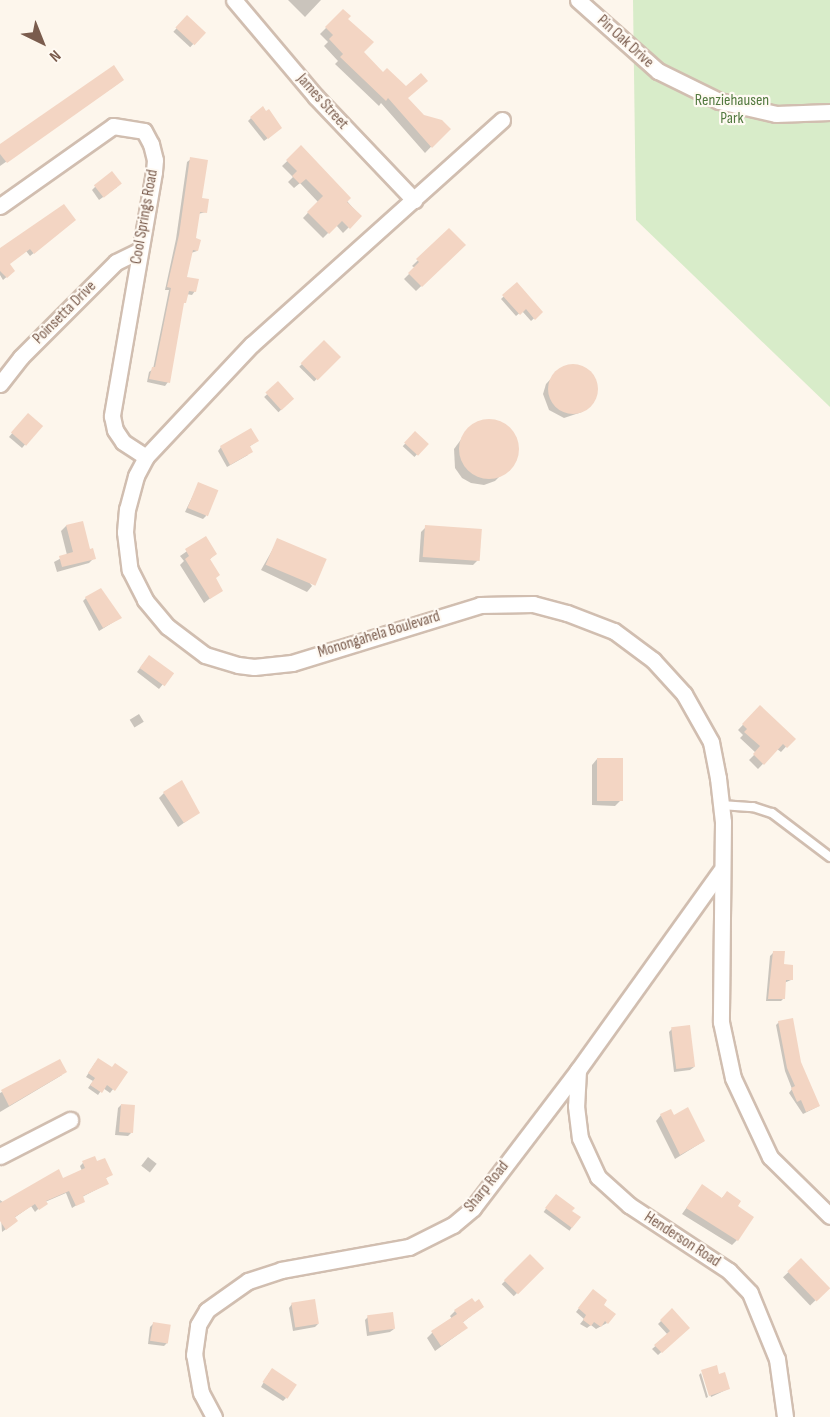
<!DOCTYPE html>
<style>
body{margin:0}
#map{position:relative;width:830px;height:1417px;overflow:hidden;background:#fdf6ec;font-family:"Sofia Sans Condensed",sans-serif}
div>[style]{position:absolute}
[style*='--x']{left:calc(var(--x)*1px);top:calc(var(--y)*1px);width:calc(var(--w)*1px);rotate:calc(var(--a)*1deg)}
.green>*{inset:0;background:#d8ecc9}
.shadow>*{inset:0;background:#0003;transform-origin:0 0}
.building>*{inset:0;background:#f3d5c3;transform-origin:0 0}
.round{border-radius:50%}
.roads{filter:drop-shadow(2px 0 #d1beb0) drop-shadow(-2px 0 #d1beb0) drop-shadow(0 2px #d1beb0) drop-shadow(0 -2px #d1beb0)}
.lane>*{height:8px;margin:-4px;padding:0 4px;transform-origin:4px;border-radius:4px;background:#fff}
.street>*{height:15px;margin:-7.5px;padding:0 7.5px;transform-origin:7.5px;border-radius:7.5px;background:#fff}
span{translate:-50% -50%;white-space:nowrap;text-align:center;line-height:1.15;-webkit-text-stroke:4.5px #fffaf3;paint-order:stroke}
.street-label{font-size:16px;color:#7a5c4d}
.park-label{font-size:16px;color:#537a41}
.north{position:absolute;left:12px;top:12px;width:60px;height:60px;-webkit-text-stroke:4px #fffaf3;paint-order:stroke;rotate:137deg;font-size:16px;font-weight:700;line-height:24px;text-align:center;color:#7a5c4d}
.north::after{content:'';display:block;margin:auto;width:21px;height:27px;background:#7a5c4d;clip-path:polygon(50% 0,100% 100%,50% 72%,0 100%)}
</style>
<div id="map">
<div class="green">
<div style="clip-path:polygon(633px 0,830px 0,830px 407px,636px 220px)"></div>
</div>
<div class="shadow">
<div style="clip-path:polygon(288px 0,321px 0,305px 17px)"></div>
<div style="clip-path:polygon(343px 11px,361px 52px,423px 116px,448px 129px,425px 153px,381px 103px,379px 106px,335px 64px,338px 61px,324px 46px,328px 42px,320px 34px)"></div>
<div style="left:187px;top:17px;width:23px;height:20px;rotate:43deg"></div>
<div style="clip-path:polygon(119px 83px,0 166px,0 147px)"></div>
<div style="clip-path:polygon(251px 118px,277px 131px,264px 141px,248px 121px)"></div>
<div style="clip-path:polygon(301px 148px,360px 216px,343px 233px,336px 225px,323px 238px,303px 218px,318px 202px,300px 183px,294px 188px,288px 182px,293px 177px,282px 166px)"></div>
<div style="clip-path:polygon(191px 159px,206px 212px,198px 214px,194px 240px,197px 251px,191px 253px,185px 278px,195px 291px,192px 295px,186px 294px,182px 305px,168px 382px,165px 386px,147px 382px,149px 372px,153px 369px,169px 290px,165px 290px,176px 239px,187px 162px)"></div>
<div style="clip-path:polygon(95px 187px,117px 187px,99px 200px,92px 190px)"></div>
<div style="clip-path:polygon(71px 223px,30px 256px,26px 251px,8px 264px,10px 274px,3px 280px,0 275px,0 250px)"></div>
<div style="clip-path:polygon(449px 230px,464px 245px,416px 291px,404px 279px,415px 268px,412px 266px)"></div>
<div style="clip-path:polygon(517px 284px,541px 312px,531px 321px,522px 311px,516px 316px,501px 299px)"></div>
<div style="left:324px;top:342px;width:21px;height:35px;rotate:45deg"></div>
<div style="clip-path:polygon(573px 366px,589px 373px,596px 389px,594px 397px,582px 412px,564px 418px,549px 410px,543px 394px,546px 384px,558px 371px)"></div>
<div style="left:278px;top:384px;width:21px;height:19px;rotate:47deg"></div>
<div style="clip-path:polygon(25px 418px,41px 426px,22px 448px,9px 437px)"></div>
<div style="clip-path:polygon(488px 421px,498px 422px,513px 435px,517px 447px,516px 456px,511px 465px,495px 481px,484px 485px,471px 483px,462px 478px,455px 468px,454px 449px,468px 430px,476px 424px)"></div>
<div style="left:415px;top:433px;width:16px;height:18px;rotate:43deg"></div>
<div style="clip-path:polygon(257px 441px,249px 447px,248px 455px,227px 467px,218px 451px,221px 447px)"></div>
<div style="clip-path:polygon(199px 483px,206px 516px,203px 519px,185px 512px)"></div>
<div style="clip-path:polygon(82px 522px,88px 550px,94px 558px,89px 563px,57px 572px,54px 562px,67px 555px,61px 531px,66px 526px)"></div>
<div style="clip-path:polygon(426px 527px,478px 560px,473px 565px,419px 562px,421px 532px)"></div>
<div style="clip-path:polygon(206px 538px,215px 554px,209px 560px,214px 579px,221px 590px,204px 603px,180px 565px,184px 561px,180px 556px)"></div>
<div style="clip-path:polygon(278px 540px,312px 586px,307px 592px,261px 570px)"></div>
<div style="clip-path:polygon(86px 598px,120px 618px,99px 631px,83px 601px)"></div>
<div style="clip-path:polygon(146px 660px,172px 673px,159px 689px,137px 672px)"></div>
<div style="clip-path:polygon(760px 707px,793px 739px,781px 752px,777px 749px,758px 769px,749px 760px,756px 753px,740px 738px,743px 735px,738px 730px)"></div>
<div style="left:139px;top:714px;width:9px;height:11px;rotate:58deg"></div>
<div style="clip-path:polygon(597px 759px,621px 800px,615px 806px,592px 805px,592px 765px)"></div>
<div style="clip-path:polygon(164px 793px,198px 813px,178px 827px,159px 798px)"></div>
<div style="clip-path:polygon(773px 953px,791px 980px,784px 983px,784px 998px,781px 1001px,766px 1001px,770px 956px)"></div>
<div style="clip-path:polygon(779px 1022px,819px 1106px,803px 1114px,789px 1093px,792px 1089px,785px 1071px,776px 1025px)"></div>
<div style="clip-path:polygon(672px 1029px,694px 1067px,690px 1070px,674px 1072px,669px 1032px)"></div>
<div style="clip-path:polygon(60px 1061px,62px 1075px,0 1112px,0 1093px)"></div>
<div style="clip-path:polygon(95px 1063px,126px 1072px,110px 1093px,103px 1088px,98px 1095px,88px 1088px,93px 1081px,86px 1077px)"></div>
<div style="clip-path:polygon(121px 1105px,131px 1133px,128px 1136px,115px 1135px,118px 1108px)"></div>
<div style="clip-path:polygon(661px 1115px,673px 1117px,704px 1141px,675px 1159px,656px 1121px)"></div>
<div style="left:148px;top:1157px;width:11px;height:11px;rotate:38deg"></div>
<div style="clip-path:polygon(83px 1163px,97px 1163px,111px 1174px,105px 1179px,107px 1184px,82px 1197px,83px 1201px,72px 1208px,66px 1193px,45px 1202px,35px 1212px,31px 1206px,14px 1218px,13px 1224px,2px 1232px,0 1200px,4px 1203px,82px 1171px,80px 1166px)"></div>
<div style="clip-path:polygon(702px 1186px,721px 1199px,727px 1193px,737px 1240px,732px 1245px,682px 1214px)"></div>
<div style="left:553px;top:1199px;width:32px;height:16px;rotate:36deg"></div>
<div style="left:530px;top:1256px;width:17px;height:40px;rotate:45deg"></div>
<div style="left:801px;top:1260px;width:39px;height:25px;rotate:46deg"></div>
<div style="clip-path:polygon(590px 1294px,602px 1305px,607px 1323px,596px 1329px,591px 1325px,587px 1328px,580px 1324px,584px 1319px,576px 1312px)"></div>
<div style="clip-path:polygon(292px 1304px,318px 1324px,315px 1327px,293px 1331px,289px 1308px)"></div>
<div style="clip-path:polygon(482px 1307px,462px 1323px,466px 1328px,460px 1333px,435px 1351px,427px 1338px,432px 1333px,452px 1319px,450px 1316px,455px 1311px)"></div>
<div style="clip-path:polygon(672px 1310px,688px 1328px,658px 1355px,652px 1349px,668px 1335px,658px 1324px)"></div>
<div style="clip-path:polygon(368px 1317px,394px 1329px,390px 1332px,367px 1336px,365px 1320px)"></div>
<div style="clip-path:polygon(153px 1324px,167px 1343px,164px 1346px,148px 1344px,150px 1327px)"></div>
<div style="clip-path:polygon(703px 1372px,728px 1389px,711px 1397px)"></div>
<div style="clip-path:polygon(269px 1373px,286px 1398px,283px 1401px,261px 1387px)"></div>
<div style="clip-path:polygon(701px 1373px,708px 1397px,706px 1398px,699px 1375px)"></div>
</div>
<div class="building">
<div style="clip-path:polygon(343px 9px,351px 16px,348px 19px,374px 42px,364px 52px,383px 72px,387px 68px,406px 86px,421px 73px,428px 81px,408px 98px,424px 115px,442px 120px,451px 129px,432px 148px,388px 98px,386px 101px,340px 57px,343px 54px,329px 39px,333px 35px,325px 27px)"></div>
<div style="left:187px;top:15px;width:26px;height:17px;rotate:43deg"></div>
<div style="clip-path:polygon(114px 65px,124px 80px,7px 163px,0 154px,0 144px)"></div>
<div style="clip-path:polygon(263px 106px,266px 111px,269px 109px,282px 128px,268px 139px,250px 117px)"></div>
<div style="clip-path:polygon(301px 145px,351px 198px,347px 202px,362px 216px,350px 229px,342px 221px,329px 234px,307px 212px,323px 196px,306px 179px,300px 184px,292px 176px,297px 171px,286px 160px)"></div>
<div style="clip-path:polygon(190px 157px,208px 160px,202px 198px,209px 199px,207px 213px,200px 212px,196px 238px,201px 240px,198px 251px,193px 250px,187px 277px,199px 279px,196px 292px,189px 291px,186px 303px,184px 303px,170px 383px,149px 379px,152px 367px,155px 367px,171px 288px,167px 287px,179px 235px)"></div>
<div style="left:112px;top:171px;width:16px;height:23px;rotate:52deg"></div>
<div style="clip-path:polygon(64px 204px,76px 220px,34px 254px,30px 249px,10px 264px,15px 271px,7px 278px,0 271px,0 248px)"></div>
<div style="clip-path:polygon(449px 228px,466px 245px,422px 287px,408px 273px,419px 262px,416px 259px)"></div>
<div style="clip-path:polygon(517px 282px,543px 312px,535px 320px,526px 309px,520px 315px,502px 295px)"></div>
<div style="left:324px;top:340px;width:24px;height:33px;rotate:45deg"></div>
<div class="round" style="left:548px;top:364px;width:50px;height:50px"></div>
<div style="left:278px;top:381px;width:24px;height:17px;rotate:48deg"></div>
<div style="left:28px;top:413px;width:20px;height:26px;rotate:41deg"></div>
<div class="round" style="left:459px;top:419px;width:60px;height:60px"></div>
<div style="clip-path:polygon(251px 428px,259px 441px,250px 446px,253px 452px,230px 465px,220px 446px)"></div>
<div style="left:415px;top:431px;width:19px;height:16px;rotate:43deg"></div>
<div style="left:198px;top:482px;width:22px;height:28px;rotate:22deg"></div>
<div style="clip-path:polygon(83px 521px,90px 549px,93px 548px,96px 559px,62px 567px,59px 556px,73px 552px,66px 525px)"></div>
<div style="left:425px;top:525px;width:57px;height:32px;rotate:4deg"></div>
<div style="clip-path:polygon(206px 536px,217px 554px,210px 559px,220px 575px,216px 578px,223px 591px,210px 599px,185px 559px,189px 556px,185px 549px)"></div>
<div style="left:277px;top:538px;width:54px;height:29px;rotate:23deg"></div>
<div style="clip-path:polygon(101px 588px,122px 618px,103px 628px,85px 597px)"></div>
<div style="left:149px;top:655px;width:31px;height:16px;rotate:36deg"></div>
<div style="clip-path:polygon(760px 705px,796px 739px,787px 748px,783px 744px,764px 765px,753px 754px,760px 746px,744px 732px,747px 729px,742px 724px)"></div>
<div style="left:597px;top:758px;width:26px;height:43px"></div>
<div style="clip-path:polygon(182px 780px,200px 813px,184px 823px,163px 792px)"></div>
<div style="clip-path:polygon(773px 951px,785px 951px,784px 964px,793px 965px,793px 980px,786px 980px,785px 999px,768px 999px)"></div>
<div style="clip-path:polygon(793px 1018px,801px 1062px,820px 1106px,806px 1112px,801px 1100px,797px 1102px,791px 1088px,795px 1086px,787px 1068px,778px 1021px)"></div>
<div style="left:690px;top:1025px;width:42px;height:19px;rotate:83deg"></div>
<div style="clip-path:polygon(98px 1058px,112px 1067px,115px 1063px,128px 1072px,115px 1091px,107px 1085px,102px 1093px,90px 1085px,95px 1078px,88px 1073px)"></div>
<div style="clip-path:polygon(60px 1059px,67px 1072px,9px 1106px,1px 1090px)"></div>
<div style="left:121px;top:1104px;width:14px;height:28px;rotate:4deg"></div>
<div style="clip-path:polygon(688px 1107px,705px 1141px,680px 1155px,660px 1114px,671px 1109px,674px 1115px)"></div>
<div style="clip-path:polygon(95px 1156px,97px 1161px,105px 1158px,113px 1175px,106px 1178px,109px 1184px,83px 1196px,85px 1202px,76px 1206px,69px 1191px,46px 1201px,48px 1204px,39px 1210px,35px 1204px,15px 1217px,18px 1221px,6px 1230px,0 1221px,0 1203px,59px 1169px,63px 1178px,85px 1168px,82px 1161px)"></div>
<div style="clip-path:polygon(702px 1184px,722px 1198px,727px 1191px,741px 1201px,738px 1206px,754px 1217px,738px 1241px,686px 1208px)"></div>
<div style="clip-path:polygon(556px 1194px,575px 1208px,572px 1211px,581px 1217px,572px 1228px,545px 1208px)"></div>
<div style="left:530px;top:1254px;width:20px;height:37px;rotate:45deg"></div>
<div style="left:801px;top:1258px;width:42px;height:19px;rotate:46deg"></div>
<div style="clip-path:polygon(593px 1289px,607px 1300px,604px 1305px,616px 1314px,608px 1324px,605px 1321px,601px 1327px,594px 1322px,591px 1326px,583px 1320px,586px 1315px,578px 1308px)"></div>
<div style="clip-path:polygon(472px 1298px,475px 1302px,479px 1299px,484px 1307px,463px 1322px,468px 1328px,441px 1346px,431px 1331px,457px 1314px,454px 1310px)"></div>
<div style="left:315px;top:1299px;width:25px;height:24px;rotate:81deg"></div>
<div style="clip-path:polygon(672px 1308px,690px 1328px,662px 1353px,654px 1345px,670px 1331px,660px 1320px)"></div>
<div style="left:393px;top:1312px;width:17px;height:26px;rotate:83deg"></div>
<div style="left:153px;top:1322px;width:18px;height:19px;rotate:9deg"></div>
<div style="clip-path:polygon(717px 1365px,719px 1374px,725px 1372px,730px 1389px,709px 1396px,701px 1370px)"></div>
<div style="left:272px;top:1368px;width:30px;height:17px;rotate:34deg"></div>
</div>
<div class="roads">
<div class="lane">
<div style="--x:721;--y:805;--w:32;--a:4"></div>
<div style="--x:753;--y:807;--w:20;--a:18"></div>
<div style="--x:772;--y:813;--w:73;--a:37.2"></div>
</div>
<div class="street">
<div style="--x:234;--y:0;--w:126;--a:49.8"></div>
<div style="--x:315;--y:96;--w:144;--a:46.4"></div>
<div style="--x:578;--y:0;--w:107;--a:41.6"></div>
<div style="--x:658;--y:71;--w:68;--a:26.2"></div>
<div style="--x:719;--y:101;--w:58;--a:12.8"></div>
<div style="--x:776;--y:114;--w:54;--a:-2.1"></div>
<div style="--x:502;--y:120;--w:336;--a:138.1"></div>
<div style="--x:252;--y:344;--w:155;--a:133.2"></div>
<div style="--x:146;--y:457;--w:21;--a:118"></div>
<div style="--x:136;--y:476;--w:34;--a:105"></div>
<div style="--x:127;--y:509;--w:23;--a:95"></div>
<div style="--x:125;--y:532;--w:38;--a:83"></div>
<div style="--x:130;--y:570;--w:34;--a:63"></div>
<div style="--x:145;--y:600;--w:35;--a:50"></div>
<div style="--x:168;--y:627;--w:46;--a:37.1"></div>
<div style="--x:205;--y:655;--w:34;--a:17"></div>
<div style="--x:238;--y:665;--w:16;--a:7"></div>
<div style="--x:254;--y:667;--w:38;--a:-6"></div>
<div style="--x:292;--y:663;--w:197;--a:-17.1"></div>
<div style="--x:480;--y:605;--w:53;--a:-1.1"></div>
<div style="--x:533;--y:604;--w:35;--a:15"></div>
<div style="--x:567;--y:613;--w:50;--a:21"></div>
<div style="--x:614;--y:631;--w:49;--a:36.6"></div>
<div style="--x:653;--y:660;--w:46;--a:47.6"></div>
<div style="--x:684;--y:694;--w:55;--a:60.6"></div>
<div style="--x:711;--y:742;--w:37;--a:79"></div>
<div style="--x:718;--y:778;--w:44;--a:83.5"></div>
<div style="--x:723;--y:822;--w:200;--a:90.6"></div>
<div style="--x:721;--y:1022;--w:57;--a:77.9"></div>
<div style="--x:733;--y:1078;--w:87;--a:64.9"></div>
<div style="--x:770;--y:1157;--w:84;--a:44.5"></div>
<div style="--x:0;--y:206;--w:138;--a:-35.3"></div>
<div style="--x:113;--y:126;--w:31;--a:9"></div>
<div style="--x:144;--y:131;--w:15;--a:62"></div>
<div style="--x:151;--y:144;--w:16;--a:76"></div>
<div style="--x:155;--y:160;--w:12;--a:95"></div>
<div style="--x:154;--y:172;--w:248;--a:99.8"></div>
<div style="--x:112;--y:416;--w:14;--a:78"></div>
<div style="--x:115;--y:430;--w:14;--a:56"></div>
<div style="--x:123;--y:442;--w:27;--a:33"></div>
<div style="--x:0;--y:384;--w:34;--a:-52"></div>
<div style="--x:21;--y:357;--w:134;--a:-45"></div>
<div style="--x:116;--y:262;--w:25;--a:-26"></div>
<div style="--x:578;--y:1070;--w:36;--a:93"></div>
<div style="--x:576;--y:1106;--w:32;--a:83"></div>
<div style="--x:580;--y:1138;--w:43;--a:65.2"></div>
<div style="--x:598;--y:1177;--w:42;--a:42.1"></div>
<div style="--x:629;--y:1205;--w:120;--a:33.4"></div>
<div style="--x:729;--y:1271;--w:30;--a:46"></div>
<div style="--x:750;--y:1293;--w:71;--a:67.8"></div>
<div style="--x:777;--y:1359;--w:59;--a:82.1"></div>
<div style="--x:0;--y:1156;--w:79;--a:-27.2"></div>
<div style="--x:214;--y:1417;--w:27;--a:-118"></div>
<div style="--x:201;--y:1393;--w:39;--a:-100"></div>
<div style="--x:194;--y:1355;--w:30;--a:-82"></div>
<div style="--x:198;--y:1325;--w:17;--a:-59"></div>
<div style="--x:207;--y:1310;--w:50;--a:-35.3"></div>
<div style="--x:248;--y:1281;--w:35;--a:-18"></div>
<div style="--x:281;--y:1270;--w:130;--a:-10.2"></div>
<div style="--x:409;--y:1247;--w:49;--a:-26.6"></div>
<div style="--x:453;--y:1225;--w:26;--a:-40"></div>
<div style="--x:473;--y:1208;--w:173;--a:-52.7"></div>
<div style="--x:578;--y:1070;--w:244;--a:-54.4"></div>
</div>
</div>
<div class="street-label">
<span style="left:625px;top:42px;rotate:42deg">Pin Oak Drive</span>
<span style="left:322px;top:102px;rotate:48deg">James Street</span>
<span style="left:145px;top:217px;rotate:-80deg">Cool Springs Road</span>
<span style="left:65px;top:313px;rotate:-45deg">Poinsetta Drive</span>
<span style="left:379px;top:635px;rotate:-17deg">Monongahela Boulevard</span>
<span style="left:487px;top:1187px;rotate:-51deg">Sharp Road</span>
<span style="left:682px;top:1240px;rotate:33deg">Henderson Road</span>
</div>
<div class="park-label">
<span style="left:732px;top:110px">Renziehausen<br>Park</span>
</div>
<div class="north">N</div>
</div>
